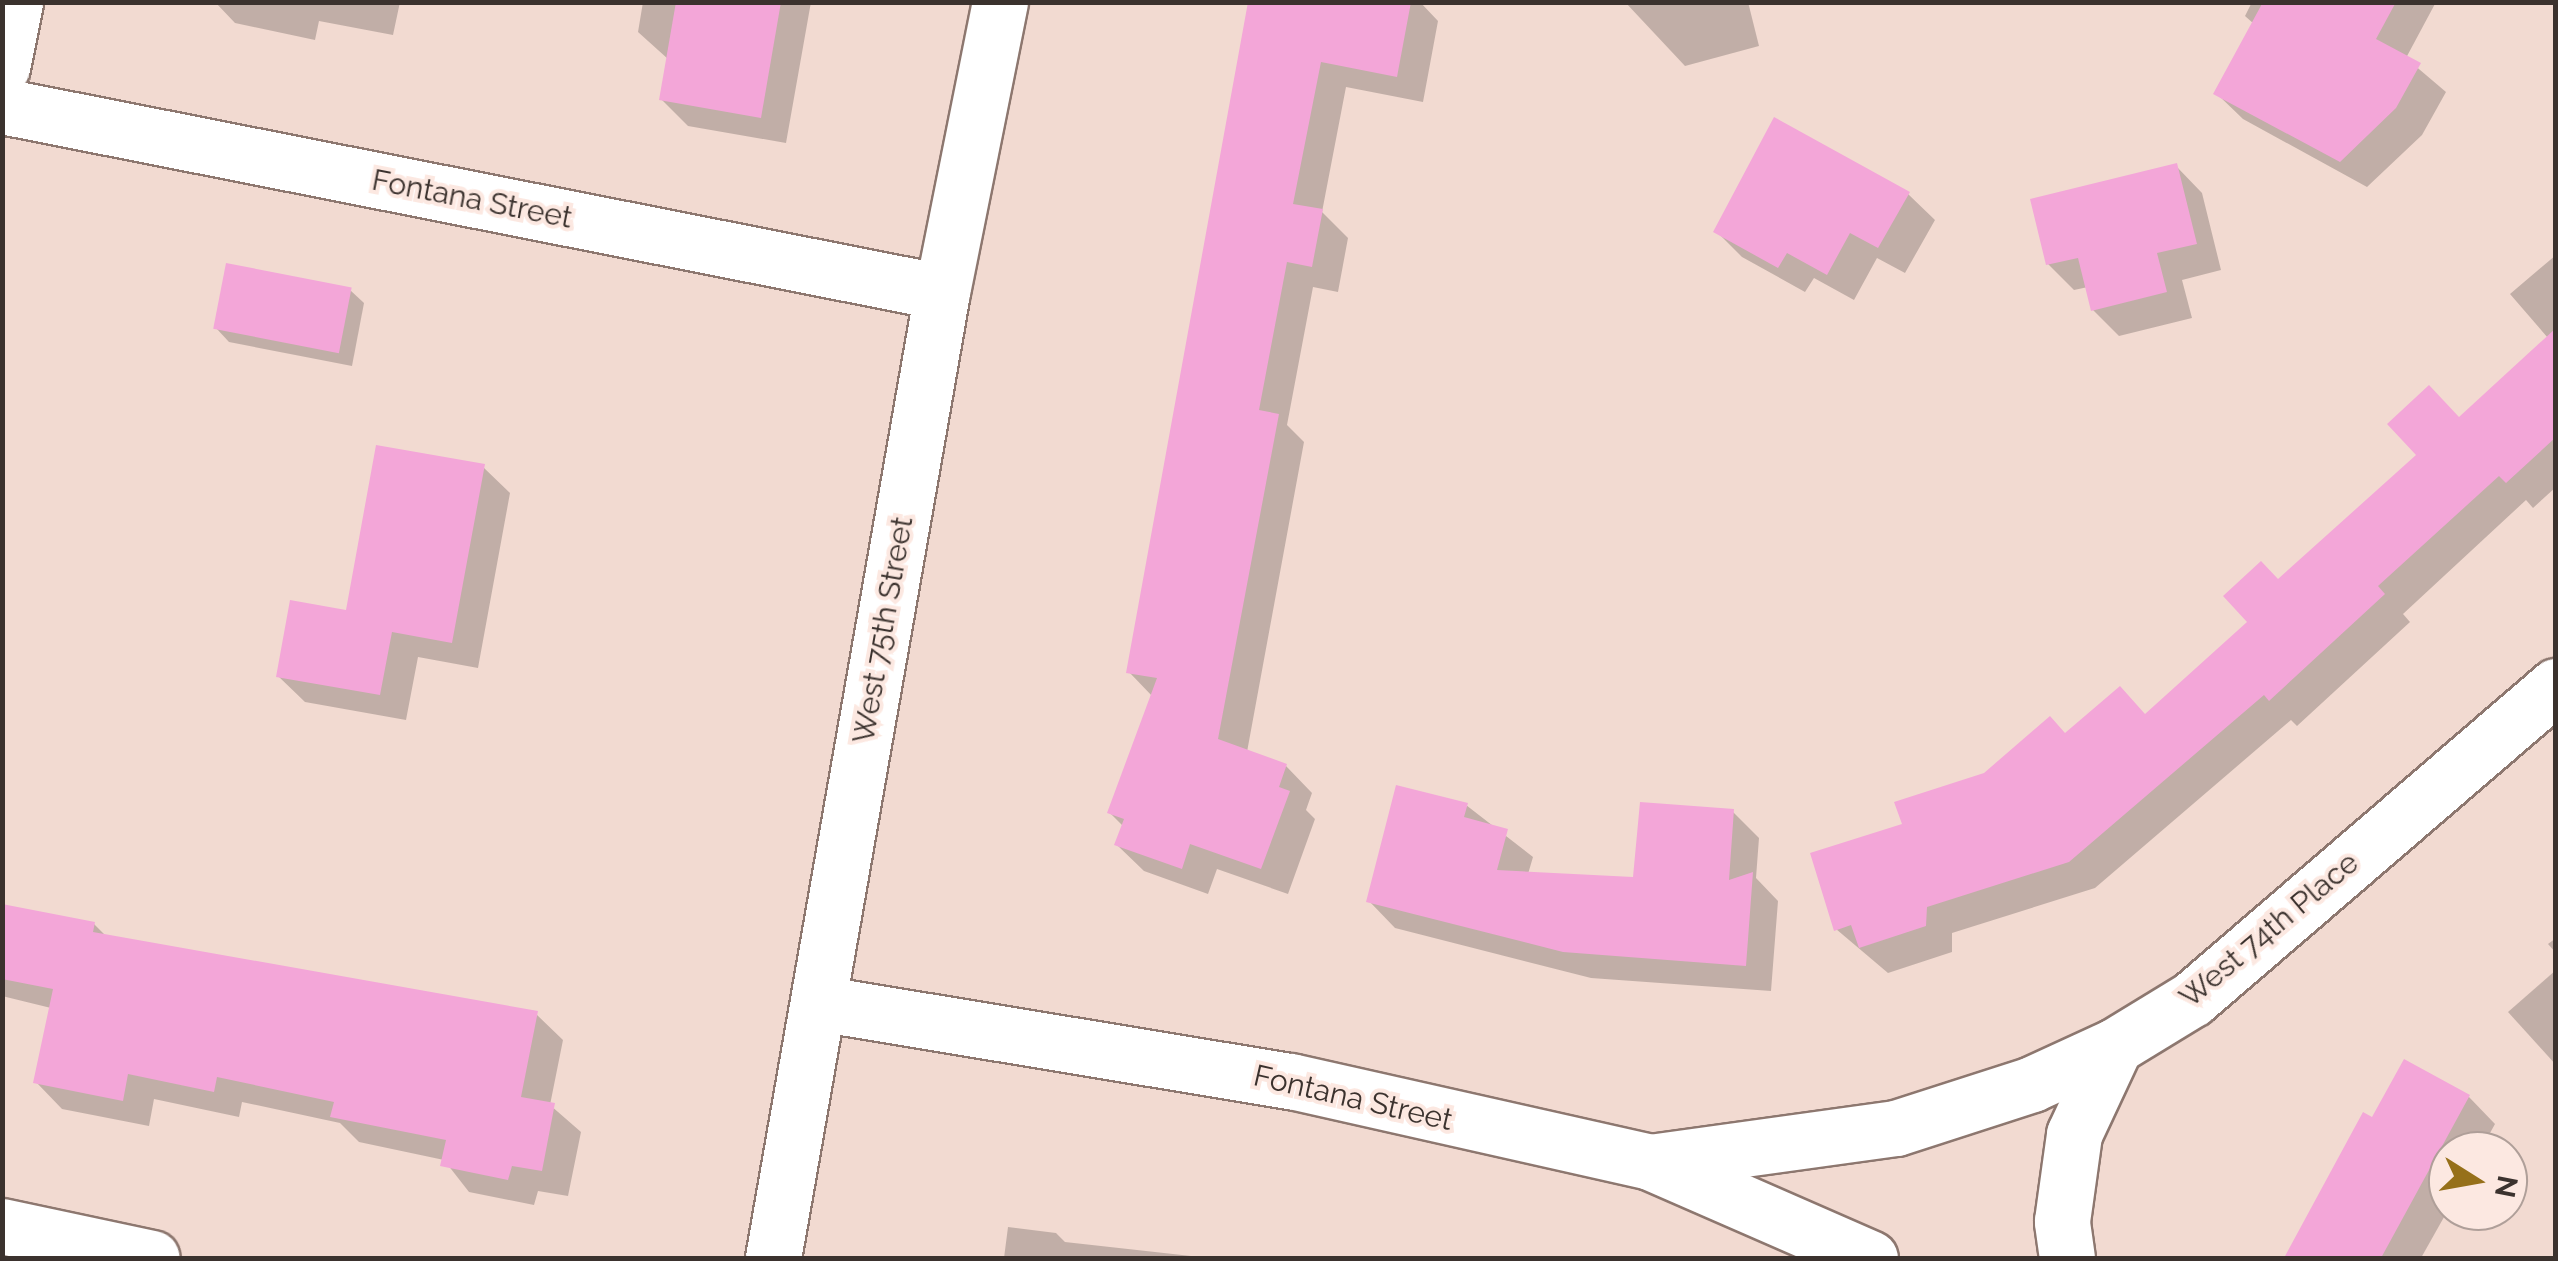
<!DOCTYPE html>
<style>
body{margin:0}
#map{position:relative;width:2558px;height:1261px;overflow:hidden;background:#f2dad1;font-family:Raleway,sans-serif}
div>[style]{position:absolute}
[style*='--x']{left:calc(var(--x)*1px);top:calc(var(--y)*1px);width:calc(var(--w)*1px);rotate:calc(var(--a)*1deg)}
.shadow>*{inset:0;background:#0003}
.building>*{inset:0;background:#f3a6d8;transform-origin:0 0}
.roads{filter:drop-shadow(2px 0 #8d776f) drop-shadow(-2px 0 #8d776f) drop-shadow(0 2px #8d776f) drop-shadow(0 -2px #8d776f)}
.minor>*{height:55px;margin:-27.5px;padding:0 27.5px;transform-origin:27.5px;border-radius:27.5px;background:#fff}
.secondary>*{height:55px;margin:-27.5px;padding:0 27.5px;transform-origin:27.5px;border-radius:27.5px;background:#fff}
span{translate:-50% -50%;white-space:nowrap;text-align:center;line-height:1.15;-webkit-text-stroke:8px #fce8e1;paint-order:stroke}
.street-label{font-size:30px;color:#3b322e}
.frame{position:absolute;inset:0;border:5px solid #3b322e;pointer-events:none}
.north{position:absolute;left:2428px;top:1131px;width:100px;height:100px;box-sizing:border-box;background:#fce8e1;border:2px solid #af9f99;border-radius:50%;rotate:101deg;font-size:28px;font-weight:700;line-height:40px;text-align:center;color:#3b322e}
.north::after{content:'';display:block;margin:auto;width:35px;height:45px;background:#96701a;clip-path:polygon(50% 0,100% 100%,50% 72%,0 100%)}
</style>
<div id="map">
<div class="shadow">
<div style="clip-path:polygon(215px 2px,400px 2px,393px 35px,319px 21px,315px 40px,235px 23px)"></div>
<div style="clip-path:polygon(643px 2px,811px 2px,786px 143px,688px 126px,661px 99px,668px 59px,638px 32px)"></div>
<div style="clip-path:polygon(1252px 2px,1420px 2px,1438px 21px,1423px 102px,1346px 87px,1322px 212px,1348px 238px,1338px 292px,1313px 287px,1287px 425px,1304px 442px,1247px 752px,1286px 766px,1312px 793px,1306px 810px,1315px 819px,1288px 894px,1217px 869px,1208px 894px,1144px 871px,1117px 845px,1124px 827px,1110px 813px,1153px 697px,1129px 672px)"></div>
<div style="clip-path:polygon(1625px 2px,1748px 2px,1759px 46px,1685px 66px)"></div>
<div style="clip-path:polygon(2252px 2px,2436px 2px,2406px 58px,2446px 92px,2422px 135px,2367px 187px,2243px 119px,2216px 93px,2254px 24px,2245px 16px)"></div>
<div style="clip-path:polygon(2176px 166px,2202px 193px,2221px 270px,2182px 280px,2192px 318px,2119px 336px,2093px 310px,2088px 287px,2074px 290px,2048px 264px)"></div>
<div style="clip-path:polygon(1908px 194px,1935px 220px,1905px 273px,1877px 258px,1854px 300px,1814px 278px,1805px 292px,1742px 257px,1716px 231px)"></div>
<div style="clip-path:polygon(2556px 255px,2556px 487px,2533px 508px,2526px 500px,2403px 614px,2410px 622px,2297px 726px,2291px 720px,2095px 888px,1952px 933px,1952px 952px,1888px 973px,1836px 929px,1905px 825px,2066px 735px,2146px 716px,2251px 622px,2278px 582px,2548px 338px,2510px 294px)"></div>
<div style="clip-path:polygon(350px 290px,364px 303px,352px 366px,229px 342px,216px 328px)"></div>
<div style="clip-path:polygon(483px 467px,510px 493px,478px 668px,418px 657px,406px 720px,305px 702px,278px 676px,348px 613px)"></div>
<div style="clip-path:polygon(1466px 805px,1533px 857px,1528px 874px,1636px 880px,1733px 812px,1759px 838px,1756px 878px,1778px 901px,1771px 991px,1591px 978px,1395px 928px,1369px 901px)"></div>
<div style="clip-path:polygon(2px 906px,94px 924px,107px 937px,536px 1014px,563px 1040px,550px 1105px,581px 1132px,568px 1196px,538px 1191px,534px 1205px,469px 1192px,444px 1160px,359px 1142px,340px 1123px,242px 1102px,239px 1117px,154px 1099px,149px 1126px,62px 1109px,36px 1082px,51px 1008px,2px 996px)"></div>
<div style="clip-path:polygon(2556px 938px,2556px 953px,2548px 944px)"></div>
<div style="clip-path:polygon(2556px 970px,2556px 1065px,2508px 1012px)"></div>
<div style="clip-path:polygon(2469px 1097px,2495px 1124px,2480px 1151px,2448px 1151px,2448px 1210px,2421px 1258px,2288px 1256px,2373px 1120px)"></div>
<div style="clip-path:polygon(1008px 1227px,1056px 1233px,1065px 1242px,1209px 1258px,1004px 1258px)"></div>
</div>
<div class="building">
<div style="clip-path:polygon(676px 2px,781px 2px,761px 118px,659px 100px)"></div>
<div style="clip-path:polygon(1248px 2px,1411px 2px,1397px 77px,1321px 62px,1293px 204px,1323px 209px,1312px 267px,1287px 262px,1259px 410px,1279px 414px,1218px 739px,1287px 764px,1279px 787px,1290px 791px,1261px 869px,1190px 844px,1182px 869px,1114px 845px,1124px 819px,1107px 813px,1157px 678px,1126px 673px)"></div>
<div style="clip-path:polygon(2263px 2px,2396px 2px,2376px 39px,2421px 63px,2396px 108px,2340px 162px,2213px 94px)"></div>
<div style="clip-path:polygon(1774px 117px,1910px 192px,1878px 248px,1850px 233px,1827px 275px,1787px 253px,1778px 268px,1713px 232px)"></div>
<div style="clip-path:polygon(2177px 163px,2197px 244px,2157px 253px,2167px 292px,2091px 311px,2078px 258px,2046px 265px,2030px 199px)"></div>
<div style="left:226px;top:263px;width:128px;height:67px;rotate:11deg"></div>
<div style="clip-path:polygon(2556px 328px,2556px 437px,2506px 483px,2499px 476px,2378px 586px,2385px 594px,2269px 701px,2264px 695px,2069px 862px,1927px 907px,1926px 926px,1859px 948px,1851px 925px,1834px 931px,1810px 853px,1902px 824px,1894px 802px,1984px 773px,2050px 716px,2065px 733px,2120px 686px,2145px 714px,2247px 622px,2223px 596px,2261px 561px,2278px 579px,2416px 455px,2387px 424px,2429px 385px,2459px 417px)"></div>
<div style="clip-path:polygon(376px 445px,485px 464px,452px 643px,392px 632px,380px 695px,276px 677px,290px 600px,346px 610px)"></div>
<div style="clip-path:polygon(1396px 785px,1468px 803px,1464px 817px,1508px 829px,1497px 870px,1633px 877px,1640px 802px,1734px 809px,1729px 880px,1753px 872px,1746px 966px,1563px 952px,1366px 902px)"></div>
<div style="clip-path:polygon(2px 904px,95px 922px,93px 932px,538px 1011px,521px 1097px,555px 1103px,542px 1171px,512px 1166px,508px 1180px,440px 1166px,446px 1140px,330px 1117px,334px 1102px,217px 1077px,214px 1092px,128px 1074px,123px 1101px,33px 1083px,53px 989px,2px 979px)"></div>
<div style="clip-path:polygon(2404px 1059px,2470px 1095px,2381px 1258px,2284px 1258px,2363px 1112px,2372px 1117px)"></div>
</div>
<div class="roads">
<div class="minor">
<div style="--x:2;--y:67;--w:66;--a:-78.7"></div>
<div style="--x:2;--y:106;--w:958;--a:11.19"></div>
<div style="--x:818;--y:1003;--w:479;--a:9.4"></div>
<div style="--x:1291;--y:1081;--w:368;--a:12.7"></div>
<div style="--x:1650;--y:1162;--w:240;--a:23.6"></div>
<div style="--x:1650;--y:1162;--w:248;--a:-7.9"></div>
<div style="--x:1896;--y:1128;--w:143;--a:-17.9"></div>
<div style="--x:2032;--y:1084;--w:91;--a:-24.6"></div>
<div style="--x:2115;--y:1046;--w:90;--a:-31.4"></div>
<div style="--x:2192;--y:999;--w:480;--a:-40.7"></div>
<div style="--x:2;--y:1226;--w:153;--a:12"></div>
<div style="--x:2067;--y:1258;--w:37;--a:-98"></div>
<div style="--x:2062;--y:1221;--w:88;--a:-82.1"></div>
<div style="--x:2074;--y:1134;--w:97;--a:-65"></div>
</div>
<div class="secondary">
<div style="--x:773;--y:1258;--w:981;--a:-80.08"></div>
<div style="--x:942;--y:292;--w:296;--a:-78.7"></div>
</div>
</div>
<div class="street-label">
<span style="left:472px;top:199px;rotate:11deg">Fontana Street</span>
<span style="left:883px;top:630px;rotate:-80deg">West 75th Street</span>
<span style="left:2269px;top:930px;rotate:-40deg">West 74th Place</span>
<span style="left:1353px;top:1098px;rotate:13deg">Fontana Street</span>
</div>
<div class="frame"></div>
<div class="north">N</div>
</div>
